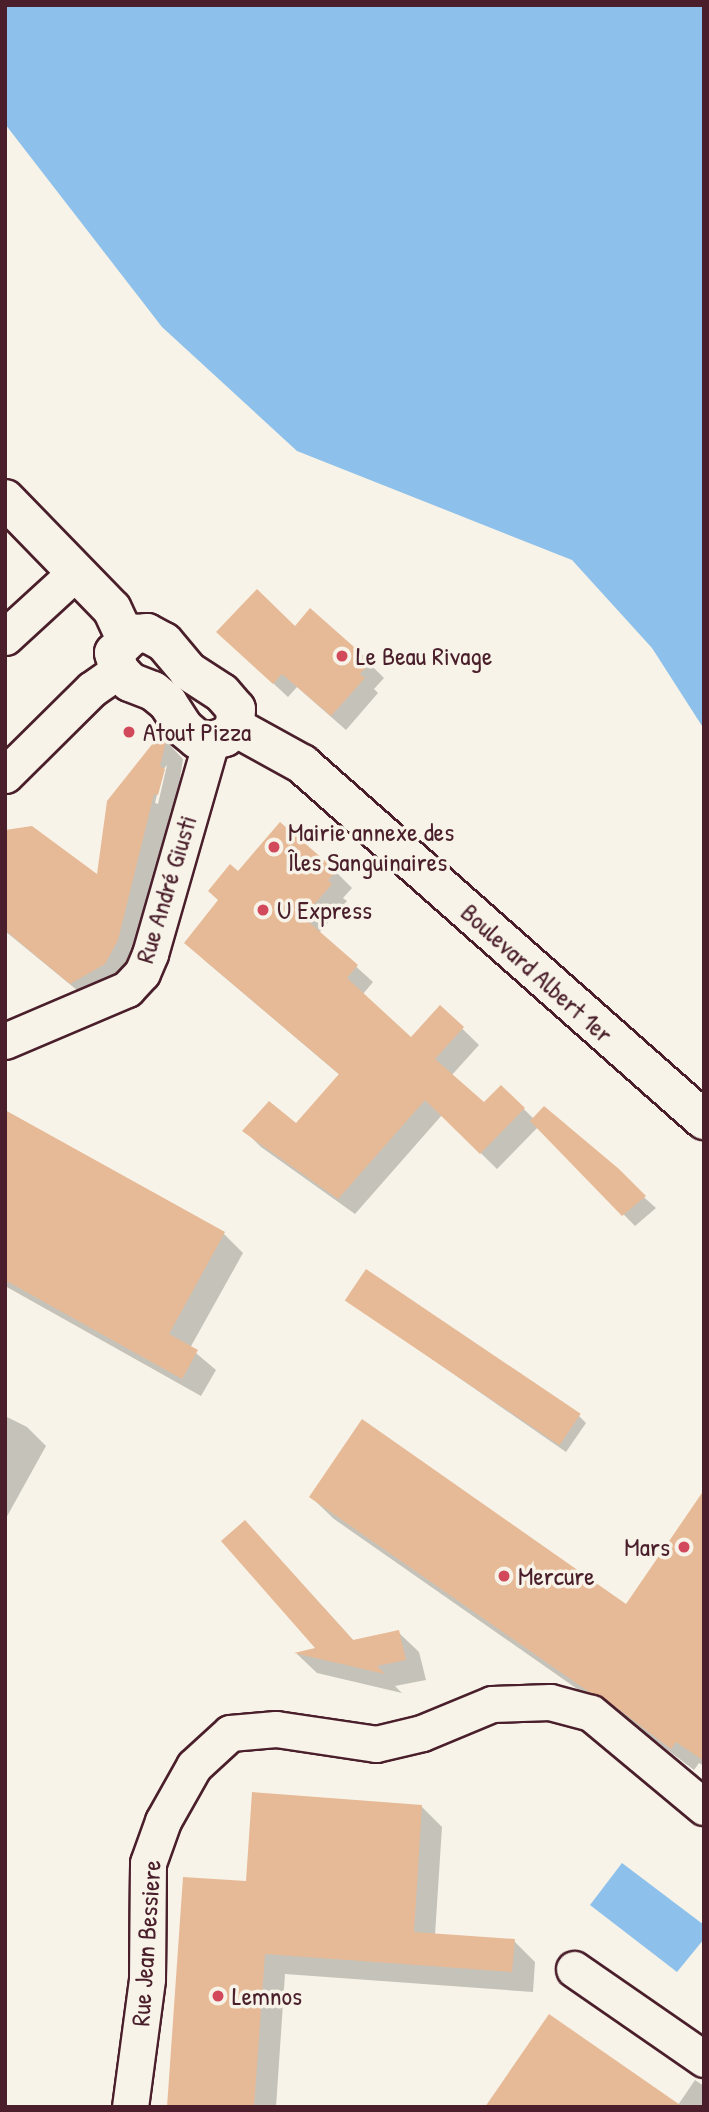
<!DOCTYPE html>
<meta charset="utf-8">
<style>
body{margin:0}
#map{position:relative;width:709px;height:2112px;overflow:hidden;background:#f7f3e8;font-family:"Patrick Hand",sans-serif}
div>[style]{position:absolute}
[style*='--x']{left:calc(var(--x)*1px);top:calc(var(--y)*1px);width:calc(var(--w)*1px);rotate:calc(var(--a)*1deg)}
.water>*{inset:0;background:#8dc0ea}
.shadow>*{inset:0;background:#0003}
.building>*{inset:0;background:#e7ba97;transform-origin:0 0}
.roads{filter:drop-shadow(2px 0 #4a1f2b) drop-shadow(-2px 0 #4a1f2b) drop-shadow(0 2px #4a1f2b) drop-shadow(0 -2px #4a1f2b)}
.minor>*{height:35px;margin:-17.5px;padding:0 17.5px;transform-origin:17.5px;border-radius:17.5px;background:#f7f3e8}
.secondary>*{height:38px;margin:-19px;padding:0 19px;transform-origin:19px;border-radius:19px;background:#f7f3e8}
.dots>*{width:19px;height:19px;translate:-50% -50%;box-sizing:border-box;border:4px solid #f7f3e8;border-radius:50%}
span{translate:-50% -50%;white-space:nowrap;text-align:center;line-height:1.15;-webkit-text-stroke:7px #f7f3e8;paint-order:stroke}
.poi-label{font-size:26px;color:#4a1f2b}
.left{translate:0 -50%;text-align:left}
.right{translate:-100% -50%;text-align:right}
.street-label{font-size:26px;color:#4a1f2b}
.frame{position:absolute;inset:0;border:7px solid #4a1f2b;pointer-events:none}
</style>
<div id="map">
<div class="water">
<div style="clip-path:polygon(5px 5px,704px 5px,704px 729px,652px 648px,572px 560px,297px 451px,162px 327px,5px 124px)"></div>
<div style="clip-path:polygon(622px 1863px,704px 1925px,704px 1939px,677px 1972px,590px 1905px)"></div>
</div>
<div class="shadow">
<div style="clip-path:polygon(295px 628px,369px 663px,384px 678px,374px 689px,378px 693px,346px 730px,297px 687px,288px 697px,233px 646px)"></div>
<div style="clip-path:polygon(evenodd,161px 736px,183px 759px,175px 811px,171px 810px,135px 958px,122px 981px,89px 1000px,5px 931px,5px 840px,98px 878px,161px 736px,167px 765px,158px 804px,155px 803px,163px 770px,167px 765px)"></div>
<div style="clip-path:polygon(336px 872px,352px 888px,343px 898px,347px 901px,319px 933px,373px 982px,363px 994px,411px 1040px,440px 1007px,479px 1045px,451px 1076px,484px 1105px,501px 1087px,534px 1119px,544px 1108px,656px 1208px,635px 1226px,538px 1127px,497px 1169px,442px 1115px,355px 1214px,261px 1147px,245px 1131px,296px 1125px,341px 1076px,203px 959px,238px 874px)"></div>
<div style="clip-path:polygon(5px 1112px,224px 1234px,243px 1253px,190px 1348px,216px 1370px,201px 1396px,5px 1286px)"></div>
<div style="clip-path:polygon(347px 1300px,579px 1416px,586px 1423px,566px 1452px)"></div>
<div style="clip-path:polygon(5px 1416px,27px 1427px,46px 1446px,5px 1520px)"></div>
<div style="clip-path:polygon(704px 1494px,704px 1766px,699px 1763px,694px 1770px,628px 1720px,613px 1714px,334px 1519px,311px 1497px,627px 1607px)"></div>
<div style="clip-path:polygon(265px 1543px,354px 1641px,398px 1632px,419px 1652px,426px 1680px,395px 1686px,402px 1693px,317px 1673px,297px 1654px,319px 1649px)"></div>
<div style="clip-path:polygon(421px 1806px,442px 1827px,435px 1935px,514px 1941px,535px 1962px,533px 1992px,285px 1974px,276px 2107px,169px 2107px,248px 1883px)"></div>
<div style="clip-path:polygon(695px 2080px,704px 2086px,704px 2107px,504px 2107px,678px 2105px)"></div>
</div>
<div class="building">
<div style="clip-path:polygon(257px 589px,295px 626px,310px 608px,371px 662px,360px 674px,365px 678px,331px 716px,282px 674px,273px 684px,216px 632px)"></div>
<div style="clip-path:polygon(161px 733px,166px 741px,160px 766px,165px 769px,158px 795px,154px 794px,118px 940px,105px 964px,70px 984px,5px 930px,5px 830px,32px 826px,97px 874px,107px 801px)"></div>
<div style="clip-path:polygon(280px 822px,337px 871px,328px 880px,332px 884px,303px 917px,358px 965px,347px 978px,411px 1037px,440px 1005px,464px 1027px,435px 1059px,484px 1102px,501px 1085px,525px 1108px,480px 1154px,425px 1100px,338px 1199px,242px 1131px,269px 1101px,296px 1123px,339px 1074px,184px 943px,218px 900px,208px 891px,230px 864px,238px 871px)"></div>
<div style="clip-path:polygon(544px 1106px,619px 1169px,646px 1196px,622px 1216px,530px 1121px)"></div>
<div style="clip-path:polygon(5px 1110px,225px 1232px,169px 1334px,198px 1350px,182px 1379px,5px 1280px)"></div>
<div style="left:366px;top:1269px;width:259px;height:38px;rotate:34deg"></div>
<div style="clip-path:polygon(362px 1419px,626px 1604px,704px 1490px,704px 1761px,676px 1742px,671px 1749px,604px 1698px,589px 1692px,309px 1497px)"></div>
<div style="clip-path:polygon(245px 1520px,353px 1640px,399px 1630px,406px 1660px,377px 1666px,385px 1674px,294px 1653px,315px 1648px,221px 1541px)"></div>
<div style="clip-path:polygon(252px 1792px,422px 1805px,414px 1932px,515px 1939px,512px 1972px,265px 1954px,254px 2107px,167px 2107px,183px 1877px,246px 1881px)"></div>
<div style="clip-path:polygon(549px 2014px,683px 2107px,485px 2107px)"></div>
</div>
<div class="roads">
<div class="minor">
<div style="--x:5;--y:637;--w:96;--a:-42.5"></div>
<div style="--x:5;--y:775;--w:122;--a:-44.7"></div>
<div style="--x:92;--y:689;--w:33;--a:-35"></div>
<div style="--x:5;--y:1041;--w:133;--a:-23.1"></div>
<div style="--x:127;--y:989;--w:22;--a:-47"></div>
<div style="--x:142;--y:973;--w:21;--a:-67"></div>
<div style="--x:150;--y:954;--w:222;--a:-74"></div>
<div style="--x:574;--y:1969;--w:158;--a:34.7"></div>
<div style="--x:130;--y:2107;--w:129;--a:-82.4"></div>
<div style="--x:147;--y:1979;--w:116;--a:-89.5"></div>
<div style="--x:148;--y:1863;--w:45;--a:-70.3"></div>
<div style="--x:163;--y:1821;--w:63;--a:-60.6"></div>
<div style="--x:194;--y:1766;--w:49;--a:-42.5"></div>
<div style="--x:230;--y:1733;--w:46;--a:-5"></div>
<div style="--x:276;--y:1729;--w:101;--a:8.5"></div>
<div style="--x:376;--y:1744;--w:47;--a:-13.4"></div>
<div style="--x:422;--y:1733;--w:76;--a:-22.5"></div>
<div style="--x:492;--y:1704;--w:58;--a:-2"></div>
<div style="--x:550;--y:1702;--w:42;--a:15"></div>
<div style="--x:591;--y:1713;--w:147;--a:39.8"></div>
</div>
<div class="secondary">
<div style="--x:5;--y:499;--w:153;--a:45.8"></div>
<div style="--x:112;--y:609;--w:33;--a:65"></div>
<div style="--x:147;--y:633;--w:19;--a:28"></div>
<div style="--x:164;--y:642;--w:38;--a:50"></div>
<div style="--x:188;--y:671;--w:40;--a:32.9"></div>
<div style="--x:222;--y:693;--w:21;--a:49"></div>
<div style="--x:236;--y:709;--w:18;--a:93"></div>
<div style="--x:235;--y:727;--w:14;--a:135"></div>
<div style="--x:225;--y:737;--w:15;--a:164"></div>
<div style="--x:211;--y:741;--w:14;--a:-172"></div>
<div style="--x:197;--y:739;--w:17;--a:-140"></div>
<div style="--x:184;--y:728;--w:30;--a:-123"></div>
<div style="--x:168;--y:703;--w:19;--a:-141"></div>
<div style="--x:153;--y:691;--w:25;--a:-159"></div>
<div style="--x:130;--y:682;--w:16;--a:-133"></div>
<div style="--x:119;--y:670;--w:18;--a:-106"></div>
<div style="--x:114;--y:653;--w:28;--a:-44"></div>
<div style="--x:134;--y:634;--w:13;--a:-4"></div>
<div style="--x:235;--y:727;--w:77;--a:28.9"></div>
<div style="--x:302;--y:764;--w:537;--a:41.53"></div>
</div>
</div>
<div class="dots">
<div style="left:342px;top:656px;background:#d1495b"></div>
<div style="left:129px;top:732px;background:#d1495b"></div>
<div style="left:274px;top:847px;background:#d1495b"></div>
<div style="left:263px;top:910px;background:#d1495b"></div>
<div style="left:684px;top:1547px;background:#d1495b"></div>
<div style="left:504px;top:1576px;background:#d1495b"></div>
<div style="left:218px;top:1996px;background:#d1495b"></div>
</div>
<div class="poi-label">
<span class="left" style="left:356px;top:656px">Le Beau Rivage</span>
<span class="left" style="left:143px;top:732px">Atout Pizza</span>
<span class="left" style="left:288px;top:847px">Mairie annexe des<br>Îles Sanguinaires</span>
<span class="left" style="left:277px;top:910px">U Express</span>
<span class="right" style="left:670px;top:1547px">Mars</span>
<span class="left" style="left:518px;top:1576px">Mercure</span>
<span class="left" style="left:232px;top:1996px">Lemnos</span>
</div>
<div class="street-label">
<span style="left:166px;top:889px;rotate:-73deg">Rue André Giusti</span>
<span style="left:537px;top:973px;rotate:42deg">Boulevard Albert 1er</span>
<span style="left:146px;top:1943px;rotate:-86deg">Rue Jean Bessiere</span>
</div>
<div class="frame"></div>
</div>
